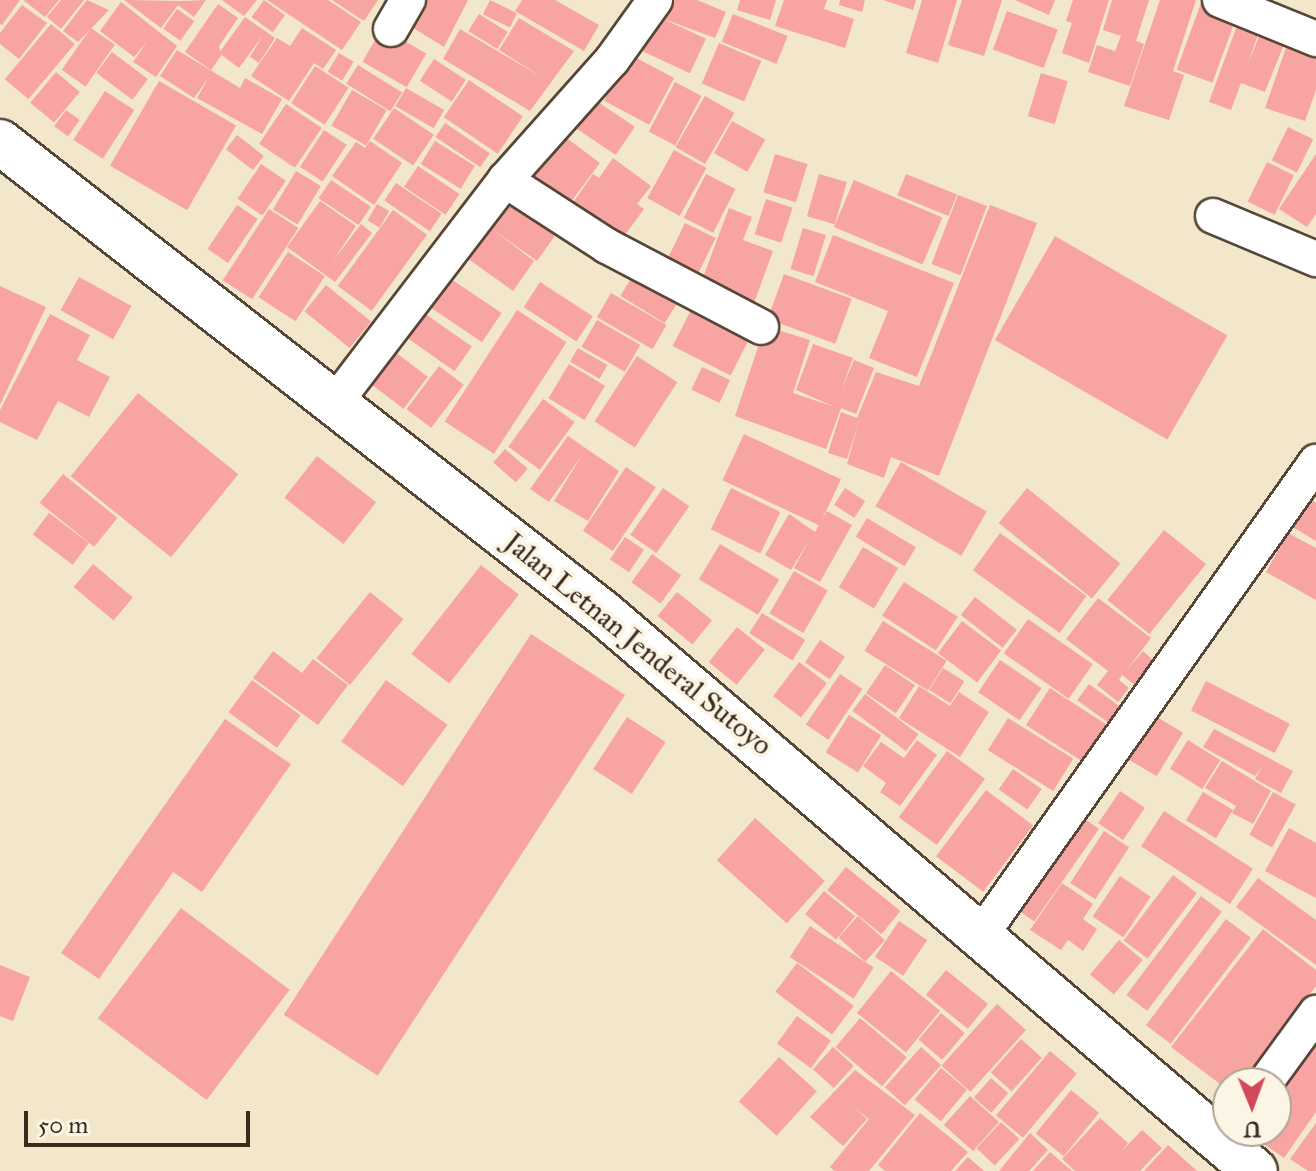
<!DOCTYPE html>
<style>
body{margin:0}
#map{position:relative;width:1316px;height:1171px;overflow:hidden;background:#f2e7cb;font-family:"IM FELL Great Primer",serif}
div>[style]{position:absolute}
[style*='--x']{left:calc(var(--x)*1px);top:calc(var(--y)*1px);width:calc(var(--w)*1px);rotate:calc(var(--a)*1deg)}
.building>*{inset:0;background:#f7a4a2;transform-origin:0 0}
.roads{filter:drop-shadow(2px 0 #564638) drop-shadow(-2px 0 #564638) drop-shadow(0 2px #564638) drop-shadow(0 -2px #564638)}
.minor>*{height:34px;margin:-17px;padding:0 17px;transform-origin:17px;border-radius:17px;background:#fff}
.primary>*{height:44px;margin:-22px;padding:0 22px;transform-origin:22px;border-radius:22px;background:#fff}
span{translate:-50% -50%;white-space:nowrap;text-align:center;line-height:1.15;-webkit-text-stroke:8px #fcf5e5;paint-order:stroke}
.street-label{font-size:28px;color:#3b2a1e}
.north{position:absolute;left:1212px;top:1067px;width:80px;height:80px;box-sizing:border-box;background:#fcf5e5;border:2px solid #afa495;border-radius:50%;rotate:179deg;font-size:22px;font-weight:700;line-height:32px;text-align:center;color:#3b2a1e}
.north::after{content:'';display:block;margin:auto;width:28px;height:36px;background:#d1495b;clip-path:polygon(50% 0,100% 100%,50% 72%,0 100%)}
.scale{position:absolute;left:24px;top:1111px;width:226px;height:36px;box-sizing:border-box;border:4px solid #3b2a1e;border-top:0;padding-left:10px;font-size:24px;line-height:28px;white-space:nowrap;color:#3b2a1e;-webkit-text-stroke:6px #fcf5e5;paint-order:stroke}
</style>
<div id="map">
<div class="building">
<div style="clip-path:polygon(0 0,20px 0,2px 25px,0 24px)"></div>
<div style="clip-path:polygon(23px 0,59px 0,45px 17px)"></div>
<div style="clip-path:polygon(61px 0,84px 0,61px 29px,47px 17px)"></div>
<div style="clip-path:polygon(87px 0,109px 10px,78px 42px,63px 31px)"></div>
<div style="clip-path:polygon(124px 0,182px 1px,206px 0,194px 17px,178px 5px,161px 28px)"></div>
<div style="clip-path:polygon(222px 0,257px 0,244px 16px)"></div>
<div style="left:264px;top:0;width:26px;height:21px;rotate:36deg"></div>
<div style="clip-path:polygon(267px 0,328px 0,361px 22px,342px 50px)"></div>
<div style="clip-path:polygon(332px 0,378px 0,364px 21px)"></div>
<div style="clip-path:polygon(411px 0,468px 0,444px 47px,399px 19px)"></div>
<div style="left:490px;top:0;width:30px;height:16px;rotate:26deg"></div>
<div style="clip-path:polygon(522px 0,555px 0,599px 25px,584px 51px,515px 11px)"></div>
<div style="clip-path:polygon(671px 0,697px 0,726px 12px,715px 38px,664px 19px)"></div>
<div style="clip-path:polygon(740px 0,776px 0,770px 20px,737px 10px)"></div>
<div style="clip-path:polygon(784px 0,827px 0,824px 9px,854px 19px,845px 48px,775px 26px)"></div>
<div style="clip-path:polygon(840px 0,865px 0,862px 12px,839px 5px)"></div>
<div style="clip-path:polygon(883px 0,916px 0,913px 10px)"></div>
<div style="clip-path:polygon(922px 0,957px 0,938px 63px,906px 53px)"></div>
<div style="clip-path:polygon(962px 0,1002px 0,984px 56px,948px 45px)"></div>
<div style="clip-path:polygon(1015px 0,1055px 0,1049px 15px)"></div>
<div style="clip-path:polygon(1073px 0,1109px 0,1089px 63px,1062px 53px,1072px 23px,1066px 21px)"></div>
<div style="clip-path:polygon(1112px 0,1149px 0,1136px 41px,1144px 44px,1130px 86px,1088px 72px,1097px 45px,1115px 51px,1121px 36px,1103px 30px)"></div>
<div style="clip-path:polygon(1160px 0,1196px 0,1173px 71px,1184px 75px,1169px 120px,1124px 106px)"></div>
<div style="clip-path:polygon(121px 2px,177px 46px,156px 77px,133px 62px,147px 42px,134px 57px,100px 31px)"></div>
<div style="left:1201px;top:3px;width:38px;height:71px;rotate:20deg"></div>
<div style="clip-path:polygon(218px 4px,238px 18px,219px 46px,221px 56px,211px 70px,185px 52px)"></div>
<div style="clip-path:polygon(22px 5px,47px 23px,19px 59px,0 44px,0 33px)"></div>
<div style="left:177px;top:9px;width:21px;height:24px;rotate:35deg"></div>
<div style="left:1007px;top:11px;width:54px;height:41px;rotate:20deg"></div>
<div style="clip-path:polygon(1242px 12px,1263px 20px,1247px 66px,1264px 24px,1288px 34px,1265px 92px,1241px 83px,1231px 110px,1209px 102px)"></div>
<div style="left:479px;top:14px;width:34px;height:20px;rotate:32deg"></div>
<div style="left:733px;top:14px;width:59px;height:30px;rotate:22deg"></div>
<div style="left:657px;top:16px;width:54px;height:38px;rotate:25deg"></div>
<div style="clip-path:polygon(245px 17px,275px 38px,259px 63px,250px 57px,263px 35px,239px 68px,219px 53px)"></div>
<div style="clip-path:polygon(519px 18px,574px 51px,530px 111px,443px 59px,460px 29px,545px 79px,499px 50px)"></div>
<div style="left:51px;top:24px;width:31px;height:72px;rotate:40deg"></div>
<div style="left:91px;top:28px;width:29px;height:51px;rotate:35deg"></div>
<div style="clip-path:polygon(302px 28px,336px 50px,323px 69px,314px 63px,289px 101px,251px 76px,277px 38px,290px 46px)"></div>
<div style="left:382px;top:28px;width:51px;height:39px;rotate:30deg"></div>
<div style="clip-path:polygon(1288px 42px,1316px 52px,1316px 90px,1305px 121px,1265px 108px)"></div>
<div style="left:719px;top:43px;width:46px;height:44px;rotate:23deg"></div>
<div style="clip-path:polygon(177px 50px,240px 88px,245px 78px,282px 99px,262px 134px,197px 98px,209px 77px,194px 98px,160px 76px)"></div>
<div style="left:112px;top:52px;width:45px;height:26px;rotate:37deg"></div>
<div style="left:339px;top:53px;width:17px;height:22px;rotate:31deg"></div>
<div style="left:629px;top:54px;width:51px;height:53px;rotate:28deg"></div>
<div style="left:434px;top:59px;width:38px;height:26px;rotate:33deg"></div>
<div style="left:358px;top:65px;width:52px;height:22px;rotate:32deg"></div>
<div style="left:315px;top:66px;width:40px;height:44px;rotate:33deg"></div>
<div style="left:56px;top:72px;width:31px;height:40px;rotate:40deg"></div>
<div style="left:1041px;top:73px;width:28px;height:45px;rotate:17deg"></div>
<div style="left:469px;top:80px;width:65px;height:45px;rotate:34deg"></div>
<div style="left:159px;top:81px;width:89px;height:98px;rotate:30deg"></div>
<div style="left:675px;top:82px;width:30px;height:56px;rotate:28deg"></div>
<div style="left:406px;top:88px;width:44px;height:21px;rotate:30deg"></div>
<div style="left:352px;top:90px;width:40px;height:41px;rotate:30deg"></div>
<div style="left:105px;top:91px;width:35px;height:58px;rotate:33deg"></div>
<div style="left:705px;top:96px;width:34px;height:59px;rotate:30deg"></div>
<div style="left:595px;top:100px;width:48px;height:34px;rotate:34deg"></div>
<div style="left:286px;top:104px;width:43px;height:48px;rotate:34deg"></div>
<div style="left:394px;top:108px;width:48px;height:37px;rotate:34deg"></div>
<div style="left:66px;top:110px;width:17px;height:20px;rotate:36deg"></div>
<div style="left:732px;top:121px;width:38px;height:37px;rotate:29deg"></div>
<div style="left:445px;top:123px;width:54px;height:17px;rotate:34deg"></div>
<div style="left:1288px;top:127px;width:28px;height:37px;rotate:26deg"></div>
<div style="left:324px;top:130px;width:27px;height:44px;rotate:33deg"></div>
<div style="left:556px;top:130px;width:55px;height:52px;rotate:37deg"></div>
<div style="left:237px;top:135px;width:34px;height:18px;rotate:38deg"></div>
<div style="clip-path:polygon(370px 141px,402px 163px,374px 205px,332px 176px,356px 142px,365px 148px)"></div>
<div style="left:435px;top:141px;width:47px;height:27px;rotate:32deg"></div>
<div style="left:674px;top:150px;width:37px;height:55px;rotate:29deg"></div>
<div style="left:775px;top:154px;width:34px;height:40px;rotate:17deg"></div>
<div style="clip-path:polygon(1316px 154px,1316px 214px,1307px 227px,1279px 209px)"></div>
<div style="clip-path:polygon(613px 158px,651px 186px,637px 204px,644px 209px,622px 239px,572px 204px,593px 174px,599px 178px)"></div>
<div style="left:1267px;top:162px;width:30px;height:44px;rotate:26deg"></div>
<div style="left:261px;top:164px;width:30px;height:42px;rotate:34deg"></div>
<div style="left:418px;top:166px;width:50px;height:25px;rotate:34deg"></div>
<div style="left:296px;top:171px;width:29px;height:45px;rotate:31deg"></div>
<div style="left:706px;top:174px;width:33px;height:49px;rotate:27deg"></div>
<div style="left:819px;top:174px;width:29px;height:44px;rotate:16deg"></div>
<div style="left:906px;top:174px;width:55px;height:23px;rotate:22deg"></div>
<div style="left:331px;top:180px;width:48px;height:22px;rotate:34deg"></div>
<div style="left:854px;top:180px;width:96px;height:51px;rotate:23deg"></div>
<div style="left:396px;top:183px;width:55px;height:21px;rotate:34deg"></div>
<div style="left:958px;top:195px;width:31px;height:74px;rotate:21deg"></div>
<div style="clip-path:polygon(506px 197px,556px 234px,537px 261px,492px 229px,534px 261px,513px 291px,457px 251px)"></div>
<div style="left:766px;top:199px;width:28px;height:37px;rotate:18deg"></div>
<div style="clip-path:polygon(320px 201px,356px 226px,333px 261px,361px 224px,372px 233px,335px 282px,287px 247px)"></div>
<div style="left:377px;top:204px;width:14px;height:19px;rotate:30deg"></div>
<div style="left:237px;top:205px;width:25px;height:53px;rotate:34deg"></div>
<div style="clip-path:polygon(990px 205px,1037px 223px,939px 476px,891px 457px,884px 478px,847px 464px,860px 418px,847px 459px,828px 453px,841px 412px,857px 418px,876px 372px,919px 386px)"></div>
<div style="clip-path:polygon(729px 208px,752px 217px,743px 240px,773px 251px,752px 308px,699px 288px)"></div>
<div style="left:269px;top:209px;width:35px;height:85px;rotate:33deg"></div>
<div style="left:393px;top:210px;width:42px;height:94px;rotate:36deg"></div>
<div style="left:685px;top:223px;width:34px;height:46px;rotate:26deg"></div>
<div style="left:803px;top:228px;width:24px;height:43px;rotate:17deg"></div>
<div style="clip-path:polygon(833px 235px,954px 283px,917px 377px,869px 358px,888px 311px,815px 282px)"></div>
<div style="left:1055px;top:236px;width:199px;height:120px;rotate:30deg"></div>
<div style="left:288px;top:252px;width:44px;height:54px;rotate:33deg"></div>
<div style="left:639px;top:266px;width:52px;height:35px;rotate:32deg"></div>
<div style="left:784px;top:274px;width:72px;height:48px;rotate:20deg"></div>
<div style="left:79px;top:277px;width:60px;height:38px;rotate:29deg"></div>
<div style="left:451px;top:279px;width:61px;height:35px;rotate:34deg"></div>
<div style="left:540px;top:282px;width:63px;height:30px;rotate:33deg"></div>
<div style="left:326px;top:285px;width:58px;height:34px;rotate:39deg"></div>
<div style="clip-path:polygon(0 286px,46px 307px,0 405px)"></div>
<div style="left:611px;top:293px;width:64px;height:28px;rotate:30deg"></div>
<div style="left:694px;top:304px;width:65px;height:47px;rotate:27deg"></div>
<div style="left:517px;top:310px;width:59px;height:133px;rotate:33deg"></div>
<div style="left:421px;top:311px;width:62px;height:30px;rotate:35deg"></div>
<div style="clip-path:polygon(50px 314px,90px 335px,77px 360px,110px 377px,89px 417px,58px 401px,37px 440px,0 422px,0 410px)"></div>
<div style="left:597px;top:320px;width:50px;height:31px;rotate:30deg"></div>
<div style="clip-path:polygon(765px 326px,810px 340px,793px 393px,835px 407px,796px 390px,813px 344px,853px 358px,841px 391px,854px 360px,874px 368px,856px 414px,841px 408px,826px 449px,735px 416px)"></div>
<div style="left:387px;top:346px;width:51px;height:40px;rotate:37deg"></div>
<div style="left:578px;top:348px;width:34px;height:16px;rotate:30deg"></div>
<div style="left:637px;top:356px;width:48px;height:78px;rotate:33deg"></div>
<div style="left:569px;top:364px;width:42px;height:40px;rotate:31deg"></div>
<div style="left:439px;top:366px;width:31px;height:54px;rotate:37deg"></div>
<div style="left:702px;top:367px;width:31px;height:25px;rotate:25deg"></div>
<div style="left:138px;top:393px;width:129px;height:107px;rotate:39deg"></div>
<div style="left:543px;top:399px;width:39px;height:59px;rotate:36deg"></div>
<div style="left:744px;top:434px;width:107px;height:51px;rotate:25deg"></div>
<div style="clip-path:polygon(568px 436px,619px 471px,588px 521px,554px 501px,582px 455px,549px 502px,530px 489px)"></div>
<div style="left:505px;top:449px;width:30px;height:18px;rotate:41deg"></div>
<div style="left:317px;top:456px;width:75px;height:53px;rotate:38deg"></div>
<div style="left:901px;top:462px;width:99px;height:51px;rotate:30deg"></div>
<div style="left:626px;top:467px;width:36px;height:77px;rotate:34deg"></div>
<div style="left:63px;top:474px;width:70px;height:37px;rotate:39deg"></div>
<div style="left:663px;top:488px;width:32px;height:57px;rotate:35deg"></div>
<div style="left:731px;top:488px;width:55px;height:46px;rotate:26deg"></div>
<div style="left:845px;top:488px;width:24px;height:20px;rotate:33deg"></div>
<div style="left:1027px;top:488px;width:120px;height:45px;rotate:39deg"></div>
<div style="clip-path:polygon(1309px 498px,1316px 503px,1316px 541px,1291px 526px)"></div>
<div style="clip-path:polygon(827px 511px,852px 525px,820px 582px,794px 568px,811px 537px,791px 570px,765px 555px,789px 514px,815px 532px)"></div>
<div style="left:49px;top:513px;width:50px;height:27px;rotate:37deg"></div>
<div style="left:867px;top:518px;width:57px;height:22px;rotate:31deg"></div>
<div style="left:1164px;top:530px;width:54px;height:90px;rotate:39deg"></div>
<div style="left:1000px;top:533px;width:107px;height:46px;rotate:36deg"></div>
<div style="clip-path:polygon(1288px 533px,1316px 548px,1316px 600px,1266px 572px)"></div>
<div style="left:625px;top:537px;width:23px;height:27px;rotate:34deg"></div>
<div style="left:720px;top:544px;width:69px;height:41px;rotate:31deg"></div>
<div style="left:863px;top:547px;width:41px;height:47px;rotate:31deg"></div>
<div style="left:652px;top:554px;width:36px;height:35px;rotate:36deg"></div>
<div style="left:93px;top:564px;width:52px;height:30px;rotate:40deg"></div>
<div style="left:481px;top:565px;width:48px;height:113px;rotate:38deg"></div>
<div style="left:794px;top:571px;width:39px;height:49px;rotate:30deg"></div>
<div style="left:904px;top:582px;width:64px;height:40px;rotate:33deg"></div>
<div style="left:370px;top:592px;width:43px;height:85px;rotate:39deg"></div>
<div style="left:677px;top:592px;width:45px;height:31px;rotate:39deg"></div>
<div style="left:975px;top:597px;width:53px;height:23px;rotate:38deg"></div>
<div style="clip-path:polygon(1098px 598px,1151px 638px,1125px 672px,1143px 651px,1155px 662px,1135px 685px,1122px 675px,1119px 680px,1129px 688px,1118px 702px,1097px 685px,1108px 671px,1066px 639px)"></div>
<div style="left:762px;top:613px;width:51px;height:24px;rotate:32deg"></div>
<div style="left:1028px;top:619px;width:79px;height:42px;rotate:35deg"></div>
<div style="left:883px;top:621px;width:75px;height:35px;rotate:32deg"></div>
<div style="left:962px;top:621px;width:49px;height:40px;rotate:37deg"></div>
<div style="left:737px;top:627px;width:36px;height:45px;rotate:39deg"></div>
<div style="left:531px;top:634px;width:112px;height:454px;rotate:33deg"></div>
<div style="left:820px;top:640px;width:30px;height:27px;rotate:34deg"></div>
<div style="clip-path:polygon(273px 651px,302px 673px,313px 659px,348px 685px,318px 725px,253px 678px)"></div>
<div style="left:1000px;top:660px;width:50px;height:39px;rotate:34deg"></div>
<div style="left:799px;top:662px;width:35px;height:43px;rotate:37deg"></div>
<div style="left:885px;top:665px;width:36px;height:34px;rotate:34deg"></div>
<div style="left:943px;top:668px;width:25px;height:26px;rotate:32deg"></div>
<div style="left:840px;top:674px;width:27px;height:61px;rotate:34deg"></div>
<div style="left:252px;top:680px;width:60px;height:40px;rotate:36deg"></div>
<div style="left:386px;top:680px;width:76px;height:76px;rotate:36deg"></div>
<div style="left:1206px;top:681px;width:94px;height:33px;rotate:27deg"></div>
<div style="left:1089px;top:684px;width:39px;height:20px;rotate:36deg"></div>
<div style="clip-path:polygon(919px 686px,950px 706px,959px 692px,989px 712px,960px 757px,899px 718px)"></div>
<div style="left:1050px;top:688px;width:67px;height:44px;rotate:33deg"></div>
<div style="left:865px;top:694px;width:67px;height:21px;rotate:37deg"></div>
<div style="left:1147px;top:711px;width:42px;height:51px;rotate:31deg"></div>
<div style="left:849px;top:715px;width:38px;height:44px;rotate:32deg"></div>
<div style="left:627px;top:717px;width:46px;height:62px;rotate:33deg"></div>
<div style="left:1008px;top:718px;width:77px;height:38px;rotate:32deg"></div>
<div style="clip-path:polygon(225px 719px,291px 764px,202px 892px,173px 872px,99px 979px,61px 953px)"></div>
<div style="clip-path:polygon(1214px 729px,1293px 771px,1281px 793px,1255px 779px,1262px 767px,1255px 776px,1203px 747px)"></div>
<div style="clip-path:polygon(917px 740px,937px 755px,900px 806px,880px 792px,886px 783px,863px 766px,881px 742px,904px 758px)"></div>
<div style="left:1188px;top:740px;width:38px;height:34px;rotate:32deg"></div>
<div style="left:947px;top:751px;width:47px;height:82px;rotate:36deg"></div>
<div style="clip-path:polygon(1222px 761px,1271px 791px,1253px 824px,1232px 813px,1236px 806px,1205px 788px)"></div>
<div style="left:1013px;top:769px;width:35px;height:25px;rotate:35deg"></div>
<div style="left:986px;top:790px;width:59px;height:83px;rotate:37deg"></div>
<div style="left:1120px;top:791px;width:30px;height:39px;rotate:34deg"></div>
<div style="left:1203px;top:792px;width:35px;height:33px;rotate:31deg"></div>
<div style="left:1273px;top:792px;width:26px;height:49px;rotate:29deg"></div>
<div style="left:1072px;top:810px;width:33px;height:113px;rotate:35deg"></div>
<div style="left:1164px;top:811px;width:106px;height:42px;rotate:33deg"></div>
<div style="left:755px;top:818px;width:94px;height:57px;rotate:42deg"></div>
<div style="clip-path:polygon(1289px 828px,1316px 843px,1316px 898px,1265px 871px)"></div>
<div style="left:1104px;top:831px;width:30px;height:62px;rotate:33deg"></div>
<div style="left:846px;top:867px;width:70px;height:30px;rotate:39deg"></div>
<div style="left:1173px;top:875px;width:30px;height:82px;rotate:37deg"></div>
<div style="left:1120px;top:876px;width:37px;height:49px;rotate:34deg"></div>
<div style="clip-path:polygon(1258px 878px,1316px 920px,1316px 965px,1236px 907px)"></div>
<div style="clip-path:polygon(1062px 883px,1093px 904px,1083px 919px,1097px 929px,1083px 951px,1068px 940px,1061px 950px,1030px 930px)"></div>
<div style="left:824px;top:891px;width:40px;height:30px;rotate:39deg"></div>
<div style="left:1201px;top:896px;width:26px;height:124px;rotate:37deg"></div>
<div style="left:181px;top:908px;width:136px;height:138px;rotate:37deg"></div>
<div style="left:858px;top:916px;width:36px;height:29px;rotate:42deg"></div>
<div style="left:1226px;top:919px;width:31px;height:133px;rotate:37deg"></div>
<div style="left:899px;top:921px;width:34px;height:43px;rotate:34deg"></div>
<div style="left:810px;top:926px;width:76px;height:37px;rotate:33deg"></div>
<div style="clip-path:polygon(1263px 929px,1316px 970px,1316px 986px,1240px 1083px,1228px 1083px,1228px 1090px,1171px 1047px)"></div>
<div style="left:1119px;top:940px;width:31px;height:45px;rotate:40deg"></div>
<div style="left:797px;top:963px;width:71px;height:36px;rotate:37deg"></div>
<div style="clip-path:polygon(0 965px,30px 977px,13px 1021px,0 1016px)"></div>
<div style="left:946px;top:970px;width:54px;height:32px;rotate:39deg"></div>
<div style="left:891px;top:971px;width:63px;height:54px;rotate:39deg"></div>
<div style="left:997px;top:1004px;width:39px;height:83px;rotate:42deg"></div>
<div style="left:941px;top:1013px;width:31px;height:35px;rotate:40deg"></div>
<div style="left:797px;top:1016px;width:42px;height:34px;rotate:36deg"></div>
<div style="left:860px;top:1018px;width:61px;height:38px;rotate:40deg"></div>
<div style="clip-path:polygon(1316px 1028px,1316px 1112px,1284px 1158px,1245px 1131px,1276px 1131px,1276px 1085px)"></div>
<div style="left:1021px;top:1039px;width:28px;height:45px;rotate:42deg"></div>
<div style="left:833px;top:1047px;width:28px;height:30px;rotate:42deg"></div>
<div style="left:921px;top:1047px;width:27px;height:54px;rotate:42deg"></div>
<div style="left:1050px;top:1051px;width:35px;height:84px;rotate:40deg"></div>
<div style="left:779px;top:1057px;width:51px;height:60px;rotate:42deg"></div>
<div style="left:941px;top:1068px;width:34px;height:41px;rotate:40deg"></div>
<div style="clip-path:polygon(855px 1070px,915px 1115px,869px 1171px,834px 1171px,830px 1167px,869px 1119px,855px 1108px,867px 1119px,843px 1146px,810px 1117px)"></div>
<div style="left:991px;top:1078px;width:23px;height:26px;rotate:41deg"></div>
<div style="left:1071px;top:1090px;width:36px;height:56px;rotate:39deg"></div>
<div style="left:970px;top:1096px;width:39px;height:39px;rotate:42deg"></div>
<div style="clip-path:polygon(920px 1113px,968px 1152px,951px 1171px,885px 1171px,878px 1165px)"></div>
<div style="clip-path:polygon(1100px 1118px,1128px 1143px,1120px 1153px,1142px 1130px,1162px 1148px,1140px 1171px,1075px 1171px,1062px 1159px)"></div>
<div style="left:1001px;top:1122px;width:25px;height:36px;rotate:43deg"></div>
<div style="clip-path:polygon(1316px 1123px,1316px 1171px,1308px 1171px,1290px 1159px)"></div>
<div style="clip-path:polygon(1030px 1133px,1048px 1150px,1029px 1171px,999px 1171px)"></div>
<div style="clip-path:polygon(1168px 1145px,1197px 1171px,1144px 1171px)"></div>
<div style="clip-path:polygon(1050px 1152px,1072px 1171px,1033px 1171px)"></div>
<div style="clip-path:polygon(968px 1157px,984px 1171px,955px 1171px)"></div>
</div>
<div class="roads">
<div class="minor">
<div style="--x:1220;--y:0;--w:104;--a:22.1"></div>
<div style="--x:391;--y:29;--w:34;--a:-60"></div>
<div style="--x:505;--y:180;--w:121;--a:32.9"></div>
<div style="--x:607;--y:246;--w:174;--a:27.7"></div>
<div style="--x:1213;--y:216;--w:112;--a:22.7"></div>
<div style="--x:337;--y:400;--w:277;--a:-52.6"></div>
<div style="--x:505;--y:180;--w:161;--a:-48.3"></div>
<div style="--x:612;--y:60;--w:74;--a:-54.4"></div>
<div style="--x:981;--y:935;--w:580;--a:-54.69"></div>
<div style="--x:1265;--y:1083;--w:87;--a:-53.9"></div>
</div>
<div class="primary">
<div style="--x:0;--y:142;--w:765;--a:37.99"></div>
<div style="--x:603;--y:613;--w:858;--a:40.56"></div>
</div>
</div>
<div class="street-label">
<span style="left:638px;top:644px;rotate:39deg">Jalan Letnan Jenderal Sutoyo</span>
</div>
<div class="north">U</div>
<div class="scale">50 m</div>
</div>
